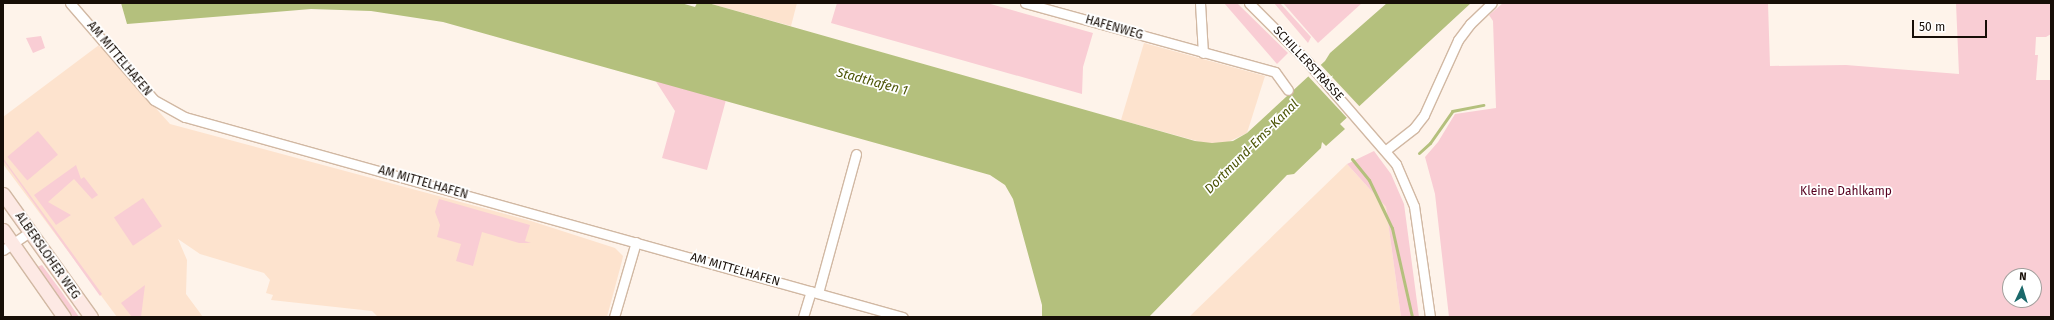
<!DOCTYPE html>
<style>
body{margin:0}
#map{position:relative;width:2054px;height:320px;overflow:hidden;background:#fef3ea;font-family:"Fira Sans",sans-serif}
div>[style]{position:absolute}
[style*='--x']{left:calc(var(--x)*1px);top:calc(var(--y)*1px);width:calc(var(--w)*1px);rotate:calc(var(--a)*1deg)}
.built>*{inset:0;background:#fde3ce}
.green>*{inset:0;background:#f9cdd4;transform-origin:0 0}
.water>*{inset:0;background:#b4c07d}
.pier>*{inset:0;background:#fef3ea;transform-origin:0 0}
.stream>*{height:3px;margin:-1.5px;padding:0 1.5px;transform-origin:1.5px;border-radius:1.5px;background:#b4c07d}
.roads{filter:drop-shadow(1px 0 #d1b8a3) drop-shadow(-1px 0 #d1b8a3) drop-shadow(0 1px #d1b8a3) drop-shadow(0 -1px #d1b8a3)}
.street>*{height:9px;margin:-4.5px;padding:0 4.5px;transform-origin:4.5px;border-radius:4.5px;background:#fff}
.secondary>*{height:13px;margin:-6.5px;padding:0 6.5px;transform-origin:6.5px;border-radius:6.5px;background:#fde9e4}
span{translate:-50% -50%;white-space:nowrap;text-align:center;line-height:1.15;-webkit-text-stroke:3.5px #fff;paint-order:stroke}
.street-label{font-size:12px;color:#170e07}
.park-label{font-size:12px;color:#56001f}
.water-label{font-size:13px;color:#4c5506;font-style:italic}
.frame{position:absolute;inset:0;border:4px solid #170e07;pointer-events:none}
.north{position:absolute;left:2002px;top:268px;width:40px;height:40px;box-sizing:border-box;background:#fff;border:1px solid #a29f9c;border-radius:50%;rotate:4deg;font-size:11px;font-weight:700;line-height:16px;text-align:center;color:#170e07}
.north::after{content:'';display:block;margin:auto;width:14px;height:18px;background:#1a686a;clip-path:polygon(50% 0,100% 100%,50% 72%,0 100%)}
.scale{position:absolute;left:1912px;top:20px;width:75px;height:18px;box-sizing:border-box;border:2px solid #170e07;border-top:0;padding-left:5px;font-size:12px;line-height:14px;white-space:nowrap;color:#170e07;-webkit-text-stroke:3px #fff;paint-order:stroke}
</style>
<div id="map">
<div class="built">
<div style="clip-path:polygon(708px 3px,797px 3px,791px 26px)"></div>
<div style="clip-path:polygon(1144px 43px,1265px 76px,1247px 133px,1226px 143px,1204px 143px,1121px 120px)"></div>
<div style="clip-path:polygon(99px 45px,170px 124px,531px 221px,615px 248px,623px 256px,622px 261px,607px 317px,378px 317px,372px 311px,271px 300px,273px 295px,266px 293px,270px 280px,264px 273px,200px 254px,178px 239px,187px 260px,186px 294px,203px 317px,117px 317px,3px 164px,3px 117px)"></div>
<div style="clip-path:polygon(1347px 164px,1386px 207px,1401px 317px,1189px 317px)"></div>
</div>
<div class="green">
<div style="clip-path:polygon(837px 3px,987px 3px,1093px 33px,1083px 67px,1082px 94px,831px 23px)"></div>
<div style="clip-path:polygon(1224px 3px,1237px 3px,1288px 53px,1277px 64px)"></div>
<div style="clip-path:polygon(1274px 3px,1280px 3px,1311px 37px,1308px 43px)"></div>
<div style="clip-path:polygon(1283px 3px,1362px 3px,1318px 43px)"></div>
<div style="clip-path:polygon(evenodd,1503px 3px,1768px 3px,1770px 66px,1846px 65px,1959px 74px,1956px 3px,2051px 3px,2051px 34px,2046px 37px,2036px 37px,2035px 55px,2038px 55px,2036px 80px,2051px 80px,2051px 317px,1449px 317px,1435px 194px,1425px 157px,1438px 142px,1455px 114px,1496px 108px,1493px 21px,1489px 15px,1503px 3px,2010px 276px,2034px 276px,2034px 300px,2010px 300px,2010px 276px)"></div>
<div style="clip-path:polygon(41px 36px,45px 48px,33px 53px,26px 38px)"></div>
<div style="clip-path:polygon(655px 80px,726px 100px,707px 170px,662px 158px,675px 111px)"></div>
<div style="left:38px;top:131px;width:31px;height:40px;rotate:50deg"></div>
<div style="clip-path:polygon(1374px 151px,1391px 174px,1404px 204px,1419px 317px,1401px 317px,1386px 207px,1347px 164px)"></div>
<div style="clip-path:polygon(3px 158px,102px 294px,100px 296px,3px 160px)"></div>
<div style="clip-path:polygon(76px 165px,81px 179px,84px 177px,98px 195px,92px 199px,74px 179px,48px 202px,71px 215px,56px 225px,34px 195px)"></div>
<div style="left:143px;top:198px;width:34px;height:35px;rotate:56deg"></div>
<div style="clip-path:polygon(439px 199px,530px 225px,525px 241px,531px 243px,519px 243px,482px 232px,473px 266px,456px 261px,461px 244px,437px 237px,440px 225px,435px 212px)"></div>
<div style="clip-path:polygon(42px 265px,61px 291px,79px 317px,73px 317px,37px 267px)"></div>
<div style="clip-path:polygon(145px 285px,141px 317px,132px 317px,121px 303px)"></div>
</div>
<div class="water">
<div style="clip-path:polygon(121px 3px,681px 3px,695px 7px,697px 3px,708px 3px,1195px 141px,1212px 143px,1233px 141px,1247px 133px,1325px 61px,1330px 53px,1387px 3px,1471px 3px,1340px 124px,1345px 129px,1326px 146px,1322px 142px,1321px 148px,1294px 174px,1287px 175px,1149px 317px,1042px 317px,1042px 305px,1013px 199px,1005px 185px,990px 175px,443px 22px,371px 11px,311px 9px,127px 24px)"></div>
</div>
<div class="pier">
<div style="left:1319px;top:63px;width:62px;height:17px;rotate:47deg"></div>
</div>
<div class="stream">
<div style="--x:1419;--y:153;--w:15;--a:-42"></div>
<div style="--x:1430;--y:143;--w:39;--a:-55"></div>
<div style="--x:1452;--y:111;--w:32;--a:-11"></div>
<div style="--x:1352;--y:159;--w:27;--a:51"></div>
<div style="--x:1369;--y:180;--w:53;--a:64.4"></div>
<div style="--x:1392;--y:228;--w:91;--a:77.3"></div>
</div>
<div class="roads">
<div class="street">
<div style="--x:70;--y:3;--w:128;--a:49.1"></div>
<div style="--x:154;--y:100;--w:35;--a:29"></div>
<div style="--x:185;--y:117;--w:745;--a:15.57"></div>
<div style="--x:1025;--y:3;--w:259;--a:15.4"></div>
<div style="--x:1275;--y:72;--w:22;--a:54"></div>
<div style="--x:1200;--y:3;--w:50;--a:86.6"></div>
<div style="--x:1249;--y:3;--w:79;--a:45"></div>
<div style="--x:1305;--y:59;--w:139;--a:49.1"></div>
<div style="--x:1396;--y:164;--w:46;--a:66.8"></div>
<div style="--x:1414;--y:206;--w:112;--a:81.8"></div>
<div style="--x:1386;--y:150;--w:36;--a:-38"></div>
<div style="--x:1414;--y:128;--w:16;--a:-52"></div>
<div style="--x:1424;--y:115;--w:82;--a:-65.6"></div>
<div style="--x:1458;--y:40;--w:20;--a:-53"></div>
<div style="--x:1470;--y:24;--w:30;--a:-44"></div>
<div style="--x:3;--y:250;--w:32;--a:-34"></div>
<div style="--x:818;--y:293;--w:144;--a:-74.7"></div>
<div style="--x:614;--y:317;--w:78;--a:-73.7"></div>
<div style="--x:803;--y:317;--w:27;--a:-73"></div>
</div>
<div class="secondary">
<div style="--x:3;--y:194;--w:151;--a:54.4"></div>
<div style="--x:3;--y:230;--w:106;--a:55"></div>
</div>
</div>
<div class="street-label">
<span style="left:1114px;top:28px;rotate:16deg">HAFENWEG</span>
<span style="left:119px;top:59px;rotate:50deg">AM MITTELHAFEN</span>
<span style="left:1308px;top:64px;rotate:47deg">SCHILLERSTRASSE</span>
<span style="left:423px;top:183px;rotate:16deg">AM MITTELHAFEN</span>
<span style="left:47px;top:256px;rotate:55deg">ALBERSLOHER WEG</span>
<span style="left:735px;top:270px;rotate:16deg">AM MITTELHAFEN</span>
</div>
<div class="park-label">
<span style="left:1846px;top:192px">Kleine Dahlkamp</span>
</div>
<div class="water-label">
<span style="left:872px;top:82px;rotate:15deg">Stadthafen 1</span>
<span style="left:1252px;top:147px;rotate:-45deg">Dortmund-Ems-Kanal</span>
</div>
<div class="frame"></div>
<div class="north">N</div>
<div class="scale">50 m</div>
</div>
